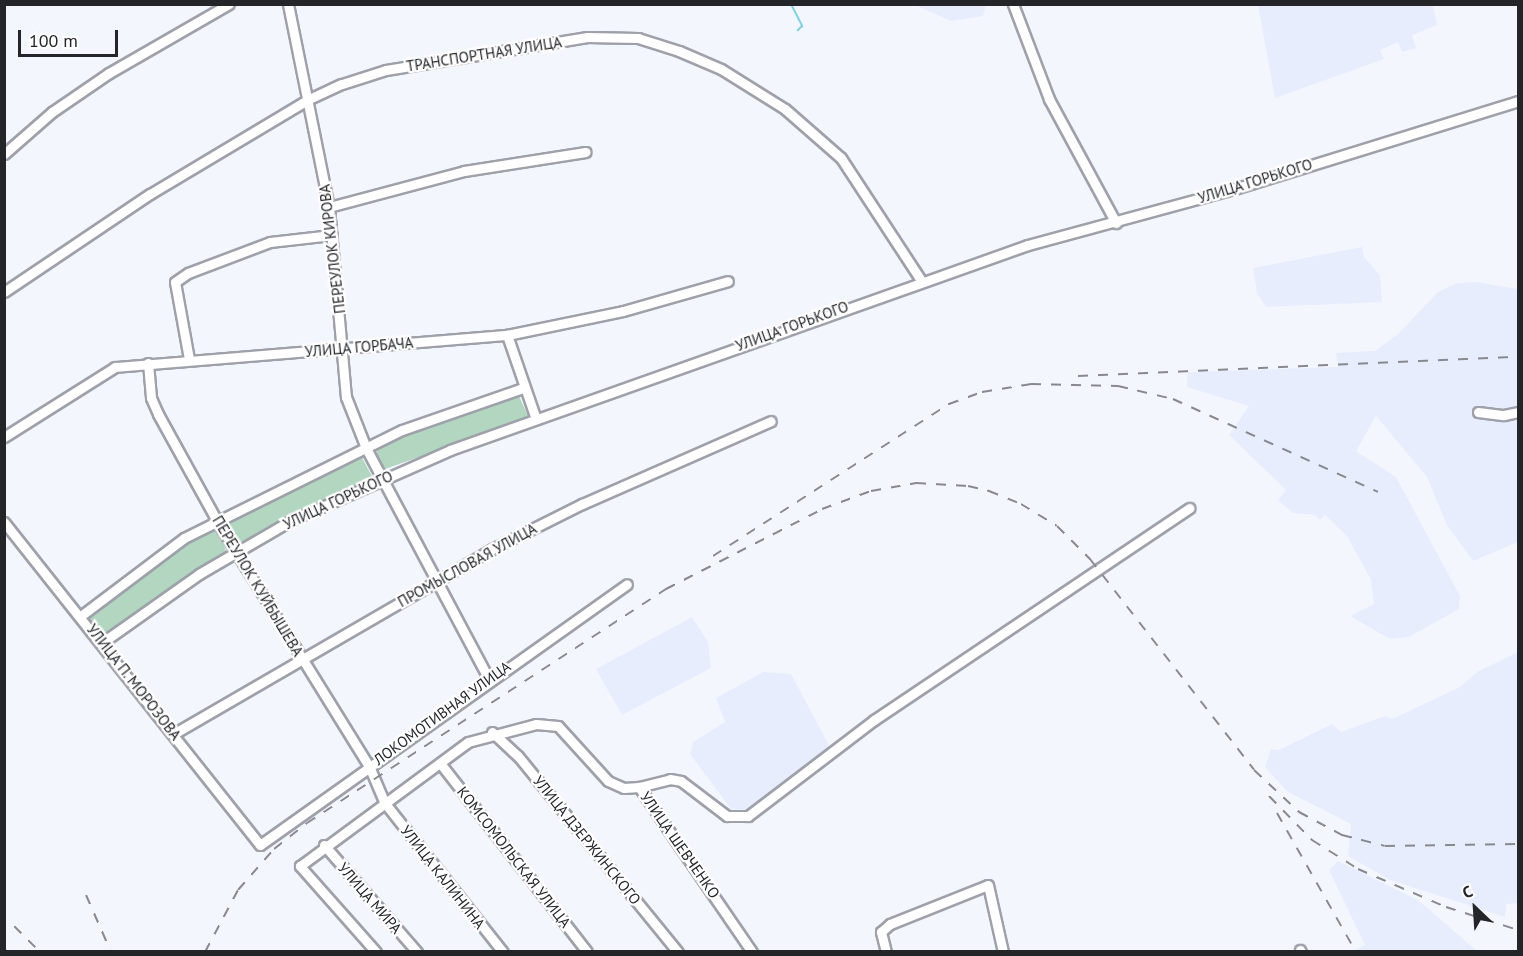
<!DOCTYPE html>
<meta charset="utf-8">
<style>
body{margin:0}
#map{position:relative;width:1523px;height:956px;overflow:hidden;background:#f4f6fe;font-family:"PT Sans",sans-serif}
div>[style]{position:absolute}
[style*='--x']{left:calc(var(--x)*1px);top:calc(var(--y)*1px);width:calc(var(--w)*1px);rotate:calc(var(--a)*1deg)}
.built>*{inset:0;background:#e8edfe}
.green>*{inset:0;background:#b2d6bf}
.stream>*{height:2px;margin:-1px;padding:0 1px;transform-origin:1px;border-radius:1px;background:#82d2de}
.roads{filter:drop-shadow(2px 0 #9ea1aa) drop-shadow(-2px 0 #9ea1aa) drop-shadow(0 2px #9ea1aa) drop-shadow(0 -2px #9ea1aa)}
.minor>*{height:9px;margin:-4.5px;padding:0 4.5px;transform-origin:4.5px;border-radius:4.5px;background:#fff}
.rail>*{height:2px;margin-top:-1px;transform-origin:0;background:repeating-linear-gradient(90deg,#88898f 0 10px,transparent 0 20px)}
span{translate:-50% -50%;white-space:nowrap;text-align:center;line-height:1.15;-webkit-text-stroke:4.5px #fff;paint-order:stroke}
.street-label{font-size:15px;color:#242529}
.frame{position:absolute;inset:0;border:6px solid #242529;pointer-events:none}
.north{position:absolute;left:1445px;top:878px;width:60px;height:60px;-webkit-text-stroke:4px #fff;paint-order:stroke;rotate:335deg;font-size:16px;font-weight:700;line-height:24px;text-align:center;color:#242529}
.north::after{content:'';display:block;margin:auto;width:21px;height:27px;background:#242529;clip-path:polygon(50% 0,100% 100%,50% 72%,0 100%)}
.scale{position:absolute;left:18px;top:30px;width:100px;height:27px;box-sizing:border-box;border:3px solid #242529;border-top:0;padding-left:8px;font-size:18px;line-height:21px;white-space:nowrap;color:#242529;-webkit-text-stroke:4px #fff;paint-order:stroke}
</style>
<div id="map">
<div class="built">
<div style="clip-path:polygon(915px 5px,986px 5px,983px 16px,951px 21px)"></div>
<div style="clip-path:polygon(1258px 5px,1433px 5px,1437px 25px,1412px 35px,1416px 48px,1402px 52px,1398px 42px,1380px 50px,1384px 59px,1275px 98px)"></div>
<div style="clip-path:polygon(1362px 247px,1364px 257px,1380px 275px,1382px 302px,1266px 307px,1257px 293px,1253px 268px)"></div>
<div style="clip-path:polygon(1476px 282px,1518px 289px,1518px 542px,1473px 561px,1447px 525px,1427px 477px,1376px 416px,1356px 451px,1396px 477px,1460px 596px,1459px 609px,1409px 637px,1390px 639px,1350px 616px,1374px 604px,1371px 580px,1347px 536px,1325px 515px,1320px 520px,1315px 515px,1293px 513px,1278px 500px,1286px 490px,1229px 435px,1249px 406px,1187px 387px,1188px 372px,1338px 367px,1336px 353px,1375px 351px,1398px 334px,1438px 292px,1457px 283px)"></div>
<div style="clip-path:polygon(692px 617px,708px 642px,711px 668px,622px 715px,596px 669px)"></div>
<div style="clip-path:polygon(1518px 652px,1518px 903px,1506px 904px,1505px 917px,1390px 880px,1348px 856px,1351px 824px,1288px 792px,1265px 767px,1271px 749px,1279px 750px,1332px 724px,1341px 732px,1385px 716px,1392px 719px,1460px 687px,1477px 672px)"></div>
<div style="clip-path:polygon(763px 672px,791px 674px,830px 747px,752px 810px,731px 809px,690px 754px,693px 742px,725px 722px,716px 698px)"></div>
<div style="clip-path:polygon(1338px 861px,1418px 900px,1477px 951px,1353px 951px,1365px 945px,1329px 870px)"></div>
</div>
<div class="green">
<div style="clip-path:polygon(518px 394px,529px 418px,385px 469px,376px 459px,377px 446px)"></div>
<div style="clip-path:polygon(360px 454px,373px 478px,237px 544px,224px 527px,226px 520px)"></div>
<div style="clip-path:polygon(218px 529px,226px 551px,107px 632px,99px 631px,88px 617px,89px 613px,148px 569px,210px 530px)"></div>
</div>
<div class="stream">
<div style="--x:791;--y:4;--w:25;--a:63"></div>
<div style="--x:802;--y:26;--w:6;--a:135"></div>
</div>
<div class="roads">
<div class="minor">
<div style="--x:288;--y:4;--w:207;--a:78.6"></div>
<div style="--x:329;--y:207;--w:191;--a:84.9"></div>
<div style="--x:346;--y:397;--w:55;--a:68.6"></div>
<div style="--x:366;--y:448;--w:262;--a:62"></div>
<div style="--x:1013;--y:4;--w:102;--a:69.2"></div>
<div style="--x:1049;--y:99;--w:141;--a:61.6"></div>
<div style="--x:4;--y:154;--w:64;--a:-41.2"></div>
<div style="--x:52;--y:112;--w:69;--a:-34.4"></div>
<div style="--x:109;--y:73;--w:138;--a:-29.9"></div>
<div style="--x:329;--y:207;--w:140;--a:-14.9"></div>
<div style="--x:464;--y:171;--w:123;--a:-8.9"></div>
<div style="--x:4;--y:292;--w:176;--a:-33.9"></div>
<div style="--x:150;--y:194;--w:183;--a:-30.9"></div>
<div style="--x:307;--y:100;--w:38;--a:-25"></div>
<div style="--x:342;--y:84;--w:46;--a:-17.7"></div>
<div style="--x:386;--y:70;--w:204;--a:-9.3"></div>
<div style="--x:587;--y:37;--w:51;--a:1.1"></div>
<div style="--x:638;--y:38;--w:43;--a:17.6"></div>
<div style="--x:679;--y:51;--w:46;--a:23.2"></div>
<div style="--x:721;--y:69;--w:75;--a:32"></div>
<div style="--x:785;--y:109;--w:74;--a:41.2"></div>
<div style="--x:841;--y:158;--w:148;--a:56.8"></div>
<div style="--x:507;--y:335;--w:89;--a:71"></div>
<div style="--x:189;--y:359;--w:78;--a:-100.3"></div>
<div style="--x:175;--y:282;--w:16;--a:-35"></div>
<div style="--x:188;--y:273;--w:88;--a:-20.7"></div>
<div style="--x:270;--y:242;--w:62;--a:-6.4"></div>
<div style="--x:148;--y:363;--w:35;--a:85"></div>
<div style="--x:151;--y:398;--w:17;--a:66"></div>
<div style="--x:158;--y:414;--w:122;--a:61.1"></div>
<div style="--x:217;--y:521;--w:288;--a:58.2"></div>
<div style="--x:369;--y:766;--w:39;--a:67"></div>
<div style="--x:384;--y:802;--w:191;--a:51.6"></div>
<div style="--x:1478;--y:412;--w:26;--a:7"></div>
<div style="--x:1504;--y:415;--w:14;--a:-12"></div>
<div style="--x:4;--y:437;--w:131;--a:-32.2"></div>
<div style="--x:115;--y:367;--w:393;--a:-4.7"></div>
<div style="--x:507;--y:335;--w:118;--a:-11.7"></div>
<div style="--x:623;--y:311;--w:109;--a:-15.9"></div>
<div style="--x:4;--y:522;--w:412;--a:51.6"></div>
<div style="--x:260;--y:845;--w:450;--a:-35.4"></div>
<div style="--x:82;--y:615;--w:128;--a:-37"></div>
<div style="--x:184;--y:538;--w:243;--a:-26.4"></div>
<div style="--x:402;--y:430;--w:128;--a:-19.1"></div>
<div style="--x:103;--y:642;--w:118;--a:-35.3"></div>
<div style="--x:199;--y:574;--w:105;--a:-30.2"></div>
<div style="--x:290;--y:521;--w:175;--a:-23.9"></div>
<div style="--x:450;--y:450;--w:613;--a:-19.53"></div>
<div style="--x:1028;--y:245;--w:213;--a:-15.2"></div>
<div style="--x:1234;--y:189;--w:297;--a:-17.2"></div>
<div style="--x:492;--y:732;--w:35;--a:43"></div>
<div style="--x:518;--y:756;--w:253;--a:50.8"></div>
<div style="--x:175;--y:733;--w:367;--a:-30.1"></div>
<div style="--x:492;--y:549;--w:101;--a:-26.6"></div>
<div style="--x:582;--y:504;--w:206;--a:-23.7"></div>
<div style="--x:440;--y:763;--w:239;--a:52.1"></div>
<div style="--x:639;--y:787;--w:32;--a:-14"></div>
<div style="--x:670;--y:779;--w:11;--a:10"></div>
<div style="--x:681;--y:781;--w:58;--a:37.3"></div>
<div style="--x:727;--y:816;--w:21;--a:0"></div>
<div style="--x:748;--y:816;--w:158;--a:-37.3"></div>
<div style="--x:874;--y:720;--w:380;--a:-33.9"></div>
<div style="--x:324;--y:845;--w:142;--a:49"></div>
<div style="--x:1300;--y:950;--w:2;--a:63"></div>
<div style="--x:376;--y:952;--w:115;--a:-131.5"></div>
<div style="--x:300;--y:866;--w:209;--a:-36.4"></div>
<div style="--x:468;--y:742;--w:70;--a:-14.8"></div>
<div style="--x:536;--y:724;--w:22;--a:5"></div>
<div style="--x:558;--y:726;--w:74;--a:47.7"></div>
<div style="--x:608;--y:781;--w:17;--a:24"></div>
<div style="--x:624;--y:788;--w:15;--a:-4"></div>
<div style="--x:639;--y:787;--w:200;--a:55.6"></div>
<div style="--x:886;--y:952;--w:21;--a:-104"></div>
<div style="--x:881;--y:932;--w:12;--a:-42"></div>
<div style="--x:890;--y:924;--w:105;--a:-21.7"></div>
<div style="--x:988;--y:885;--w:69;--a:77.4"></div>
</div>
</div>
<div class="rail">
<div style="--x:1078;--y:376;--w:440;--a:-2.5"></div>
<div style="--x:713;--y:556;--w:281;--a:-32.8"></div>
<div style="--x:949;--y:404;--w:35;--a:-20"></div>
<div style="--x:982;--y:392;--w:50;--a:-9.3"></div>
<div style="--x:1031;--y:384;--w:87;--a:1.3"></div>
<div style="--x:1118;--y:386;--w:57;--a:13.3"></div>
<div style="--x:1173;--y:399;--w:225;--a:24.4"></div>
<div style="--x:1269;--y:796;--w:62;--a:45.7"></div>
<div style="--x:1312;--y:840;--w:54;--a:32.2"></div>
<div style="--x:1358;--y:869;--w:96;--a:23.4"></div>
<div style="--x:1446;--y:907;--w:76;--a:17.7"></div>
<div style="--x:1277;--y:813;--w:160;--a:60.4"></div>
<div style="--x:86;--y:895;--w:62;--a:66.3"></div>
<div style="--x:14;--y:926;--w:37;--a:45"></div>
<div style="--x:4;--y:948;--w:5;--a:53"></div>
<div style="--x:205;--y:952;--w:70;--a:-62"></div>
<div style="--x:238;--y:890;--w:55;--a:-48.7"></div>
<div style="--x:274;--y:849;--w:42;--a:-38.2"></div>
<div style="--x:307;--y:823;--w:429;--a:-33.1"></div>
<div style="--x:666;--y:589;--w:175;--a:-27.1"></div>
<div style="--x:822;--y:509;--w:52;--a:-20.2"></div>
<div style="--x:871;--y:491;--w:46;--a:-10.1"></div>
<div style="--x:916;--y:483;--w:52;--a:3.3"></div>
<div style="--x:968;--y:486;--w:22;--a:13"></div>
<div style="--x:989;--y:491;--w:35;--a:22"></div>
<div style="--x:1021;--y:504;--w:42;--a:31.4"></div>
<div style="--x:1057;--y:526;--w:47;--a:45"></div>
<div style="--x:1090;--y:559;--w:267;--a:52.1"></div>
<div style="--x:1254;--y:770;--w:62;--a:43"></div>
<div style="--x:1299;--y:812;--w:49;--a:28.1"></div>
<div style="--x:1342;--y:835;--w:44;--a:14.3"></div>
<div style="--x:1385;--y:846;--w:133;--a:-0.9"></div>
</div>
<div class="street-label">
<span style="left:484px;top:54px;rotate:-9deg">ТРАНСПОРТНАЯ УЛИЦА</span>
<span style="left:1255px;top:181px;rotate:-17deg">УЛИЦА ГОРЬКОГО</span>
<span style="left:332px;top:249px;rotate:-97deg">ПЕРЕУЛОК КИРОВА</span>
<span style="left:792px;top:326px;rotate:-20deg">УЛИЦА ГОРЬКОГО</span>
<span style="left:359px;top:347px;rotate:-5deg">УЛИЦА ГОРБАЧА</span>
<span style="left:338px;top:500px;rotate:-25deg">УЛИЦА ГОРЬКОГО</span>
<span style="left:467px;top:565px;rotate:-29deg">ПРОМЫСЛОВАЯ УЛИЦА</span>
<span style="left:258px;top:586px;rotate:59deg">ПЕРЕУЛОК КУЙБЫШЕВА</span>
<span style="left:134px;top:682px;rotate:52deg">УЛИЦА П. МОРОЗОВА</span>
<span style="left:442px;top:713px;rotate:-36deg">ЛОКОМОТИВНАЯ УЛИЦА</span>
<span style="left:587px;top:840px;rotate:51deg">УЛИЦА ДЗЕРЖИНСКОГО</span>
<span style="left:680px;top:845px;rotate:55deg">УЛИЦА ШЕВЧЕНКО</span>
<span style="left:514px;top:857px;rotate:52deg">КОМСОМОЛЬСКАЯ УЛИЦА</span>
<span style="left:443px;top:877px;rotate:52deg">УЛИЦА КАЛИНИНА</span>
<span style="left:370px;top:898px;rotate:49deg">УЛИЦА МИРА</span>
</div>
<div class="frame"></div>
<div class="north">С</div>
<div class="scale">100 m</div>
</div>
